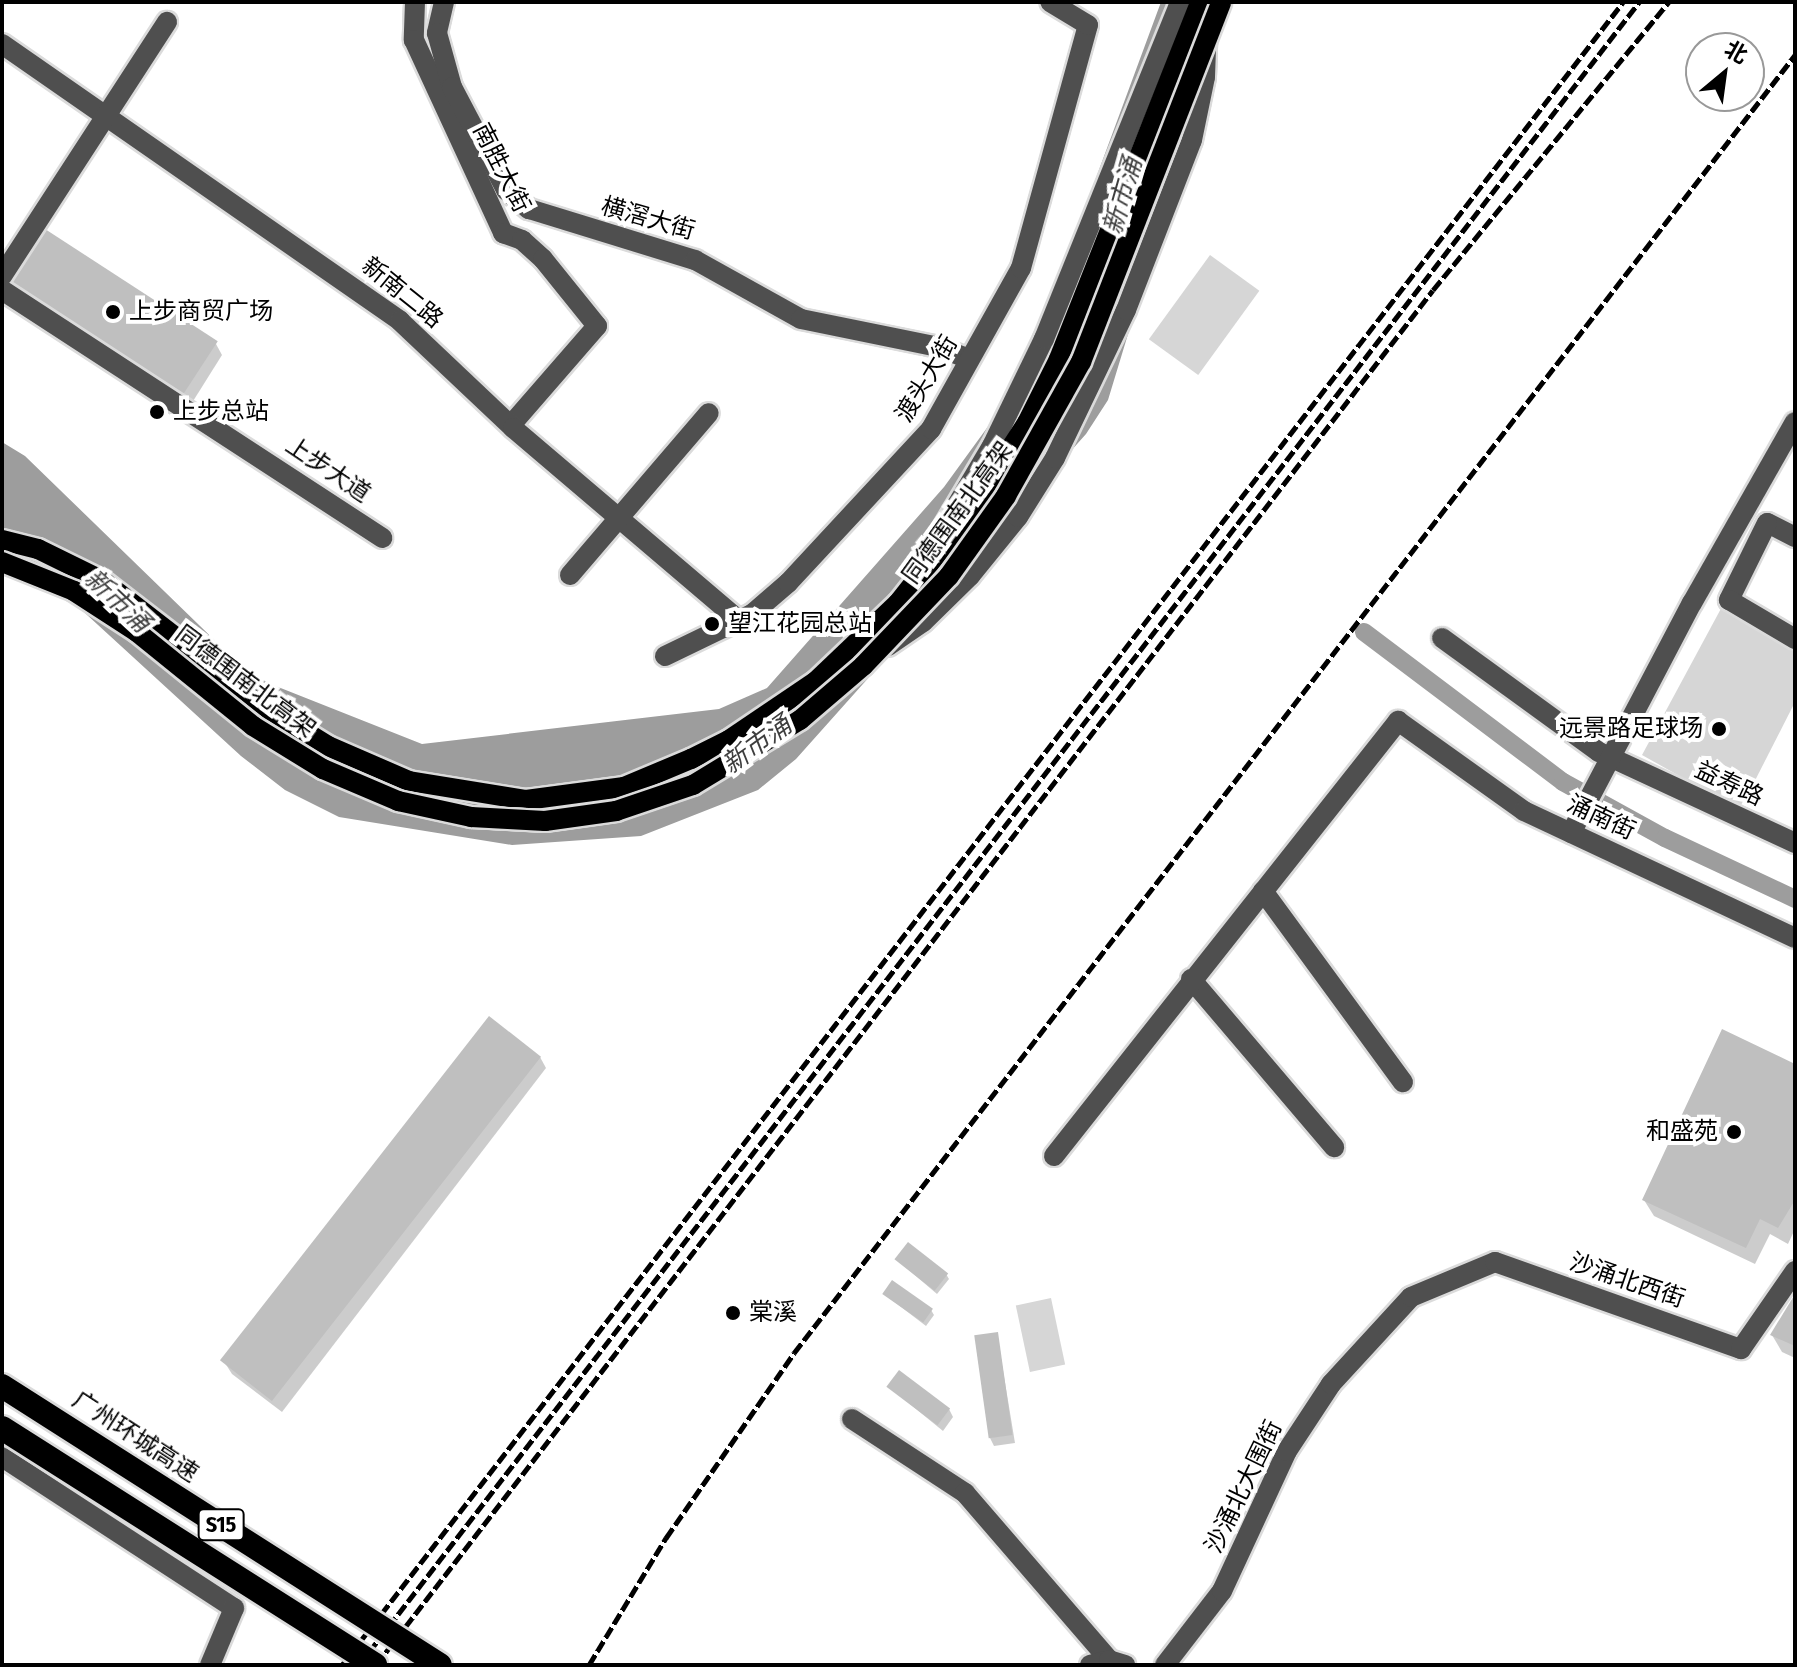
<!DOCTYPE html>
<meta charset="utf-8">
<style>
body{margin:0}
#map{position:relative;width:1797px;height:1667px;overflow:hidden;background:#fff;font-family:"Fira Sans Condensed","Noto Sans SC",sans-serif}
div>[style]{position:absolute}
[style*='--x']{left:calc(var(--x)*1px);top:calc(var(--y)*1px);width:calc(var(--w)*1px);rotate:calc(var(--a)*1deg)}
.green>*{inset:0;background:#d6d6d6;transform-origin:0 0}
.water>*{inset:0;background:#9d9d9d}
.shadow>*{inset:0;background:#0003}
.canal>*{height:18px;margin:-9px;padding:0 9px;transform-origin:9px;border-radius:9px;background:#9d9d9d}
.building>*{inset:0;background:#bfbfbf;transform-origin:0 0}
.roads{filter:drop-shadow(2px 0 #dbdbdb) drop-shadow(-2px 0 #dbdbdb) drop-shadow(0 2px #dbdbdb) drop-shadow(0 -2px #dbdbdb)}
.minor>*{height:20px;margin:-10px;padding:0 10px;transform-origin:10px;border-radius:10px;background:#4f4f4f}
.major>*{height:20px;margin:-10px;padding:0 10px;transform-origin:10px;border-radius:10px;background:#000}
.rail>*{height:5px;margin-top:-2.5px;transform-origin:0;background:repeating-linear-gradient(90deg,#000 0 12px,transparent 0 16px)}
.bridges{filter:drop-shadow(2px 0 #dbdbdb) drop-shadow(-2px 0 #dbdbdb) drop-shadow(0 2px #dbdbdb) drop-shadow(0 -2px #dbdbdb)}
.major-bridge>*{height:20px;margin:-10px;padding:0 10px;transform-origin:10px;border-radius:10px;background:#000}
.highway-bridge>*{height:24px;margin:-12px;padding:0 12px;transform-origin:12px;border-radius:12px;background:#000}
.dots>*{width:22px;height:22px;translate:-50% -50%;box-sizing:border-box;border:4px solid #fff;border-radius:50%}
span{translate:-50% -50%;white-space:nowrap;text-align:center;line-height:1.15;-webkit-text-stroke:8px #fff;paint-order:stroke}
.shield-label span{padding:2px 6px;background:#fff;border:2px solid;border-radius:6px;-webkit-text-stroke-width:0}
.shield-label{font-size:22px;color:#000;font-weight:700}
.street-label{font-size:24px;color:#000}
.poi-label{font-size:24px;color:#000}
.left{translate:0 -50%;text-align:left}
.right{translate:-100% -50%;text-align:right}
.water-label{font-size:26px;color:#3e3e3e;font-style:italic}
.frame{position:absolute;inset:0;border:4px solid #000;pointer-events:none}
.north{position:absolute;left:1685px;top:32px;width:80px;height:80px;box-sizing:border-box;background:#fff;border:2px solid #999;border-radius:50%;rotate:29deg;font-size:22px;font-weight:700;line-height:32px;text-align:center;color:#000}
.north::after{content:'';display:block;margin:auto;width:28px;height:36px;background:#000;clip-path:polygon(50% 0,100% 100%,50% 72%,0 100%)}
</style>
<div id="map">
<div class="green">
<div style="left:1210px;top:255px;width:61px;height:104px;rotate:36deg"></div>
<div style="clip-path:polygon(1724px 603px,1795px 645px,1795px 702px,1740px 810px,1642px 755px)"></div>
<div style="left:1051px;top:1298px;width:68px;height:36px;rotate:78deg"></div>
</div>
<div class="water">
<div style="clip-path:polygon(1161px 2px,1229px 2px,1108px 400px,1086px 434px,796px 759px,758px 790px,641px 836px,512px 845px,339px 817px,285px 790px,241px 756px,2px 537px,2px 442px,25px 456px,234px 659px,268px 683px,422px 744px,719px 709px,767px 688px,944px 487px,1021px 381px)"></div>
</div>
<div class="shadow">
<div style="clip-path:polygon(11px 282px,216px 344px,222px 355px,190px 406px,18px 293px)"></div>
<div style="clip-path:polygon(540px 1057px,546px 1068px,282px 1412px,232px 1374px,225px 1363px)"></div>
<div style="clip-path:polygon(1795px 1066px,1795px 1229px,1788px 1244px,1770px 1234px,1755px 1264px,1654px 1216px,1644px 1200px)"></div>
<div style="clip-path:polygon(897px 1260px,946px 1274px,949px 1279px,937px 1294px)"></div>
<div style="clip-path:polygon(884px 1294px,931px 1310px,934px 1315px,926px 1326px)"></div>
<div style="clip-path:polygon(1795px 1298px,1795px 1358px,1782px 1352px,1772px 1335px)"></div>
<div style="clip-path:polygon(997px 1334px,1015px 1443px,994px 1446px,990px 1438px)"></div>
<div style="clip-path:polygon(889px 1387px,949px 1409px,953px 1417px,943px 1431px)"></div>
</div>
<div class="canal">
<div style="--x:1364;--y:632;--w:249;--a:37"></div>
<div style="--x:1563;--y:782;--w:116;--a:28.8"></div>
<div style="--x:1665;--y:838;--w:144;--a:25.1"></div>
</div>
<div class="building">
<div style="left:45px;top:229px;width:206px;height:64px;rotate:33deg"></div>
<div style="left:489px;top:1016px;width:66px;height:437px;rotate:38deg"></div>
<div style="clip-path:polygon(1722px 1029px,1795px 1064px,1795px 1200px,1778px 1228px,1760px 1219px,1746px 1248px,1642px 1200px)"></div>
<div style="left:908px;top:1242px;width:51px;height:22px;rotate:38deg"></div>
<div style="left:892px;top:1280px;width:50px;height:17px;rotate:35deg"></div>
<div style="clip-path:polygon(1795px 1294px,1795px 1346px,1770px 1335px)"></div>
<div style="left:998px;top:1332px;width:104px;height:24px;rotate:82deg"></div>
<div style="left:899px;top:1370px;width:64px;height:21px;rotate:37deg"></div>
</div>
<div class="roads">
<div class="minor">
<div style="--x:415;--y:2;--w:38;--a:92"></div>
<div style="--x:414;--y:40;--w:213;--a:65.2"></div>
<div style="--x:503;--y:233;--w:20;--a:20"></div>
<div style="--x:522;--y:240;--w:28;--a:42"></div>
<div style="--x:543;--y:259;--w:86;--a:51.1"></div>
<div style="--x:597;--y:326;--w:131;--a:131"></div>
<div style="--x:444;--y:2;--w:32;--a:103"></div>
<div style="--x:437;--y:33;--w:56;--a:74.5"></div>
<div style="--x:452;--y:87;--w:116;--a:62.3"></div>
<div style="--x:506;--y:190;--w:30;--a:40"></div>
<div style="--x:529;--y:209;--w:174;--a:17.1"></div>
<div style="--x:695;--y:260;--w:121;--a:29.1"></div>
<div style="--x:801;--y:319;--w:136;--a:11.5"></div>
<div style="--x:934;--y:346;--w:37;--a:20"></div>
<div style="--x:2;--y:44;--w:485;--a:34.8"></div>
<div style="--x:400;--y:321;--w:156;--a:43.4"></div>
<div style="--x:513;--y:428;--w:298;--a:40.4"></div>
<div style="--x:2;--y:276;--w:303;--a:-57"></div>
<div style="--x:2;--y:290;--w:454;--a:33.1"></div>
<div style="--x:1795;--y:537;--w:31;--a:-153"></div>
<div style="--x:1767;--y:523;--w:86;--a:116.3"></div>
<div style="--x:1729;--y:600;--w:77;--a:30.6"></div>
<div style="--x:926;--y:557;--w:129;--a:-59.3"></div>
<div style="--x:992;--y:446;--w:119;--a:-64.1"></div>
<div style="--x:1044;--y:339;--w:363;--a:-68"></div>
<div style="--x:570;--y:575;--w:213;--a:-49.4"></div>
<div style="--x:1442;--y:638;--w:194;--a:36"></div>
<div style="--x:1599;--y:752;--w:216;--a:24.9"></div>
<div style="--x:888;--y:646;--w:42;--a:-34.4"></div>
<div style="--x:923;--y:622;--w:66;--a:-44.4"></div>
<div style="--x:970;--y:576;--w:76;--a:-50.9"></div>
<div style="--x:1018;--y:517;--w:70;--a:-57.9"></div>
<div style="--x:1055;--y:458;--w:164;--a:-64.4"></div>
<div style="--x:1126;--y:310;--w:182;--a:-68.8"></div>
<div style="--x:1192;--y:140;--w:64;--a:-78.3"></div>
<div style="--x:1205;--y:77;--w:35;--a:-88"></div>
<div style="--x:665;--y:656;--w:97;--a:-25.8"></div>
<div style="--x:752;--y:614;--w:48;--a:-40.7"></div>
<div style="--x:788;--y:583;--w:210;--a:-47.1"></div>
<div style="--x:931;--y:429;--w:184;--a:-60.8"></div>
<div style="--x:1021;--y:268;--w:252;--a:-74.6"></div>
<div style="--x:1088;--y:25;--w:44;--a:-148.8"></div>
<div style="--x:1571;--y:833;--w:260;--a:-62.3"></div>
<div style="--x:1692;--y:603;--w:208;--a:-60.4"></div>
<div style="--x:1263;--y:891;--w:237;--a:53.8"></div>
<div style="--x:1191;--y:979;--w:221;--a:49.6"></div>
<div style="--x:1054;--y:1156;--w:555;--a:-51.66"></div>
<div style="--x:1398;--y:721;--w:155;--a:35.5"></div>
<div style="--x:1524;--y:811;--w:299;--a:25.1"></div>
<div style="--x:852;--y:1419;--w:135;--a:33.2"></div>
<div style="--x:965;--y:1493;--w:221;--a:49.2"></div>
<div style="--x:2;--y:1457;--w:277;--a:33.1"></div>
<div style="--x:234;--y:1608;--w:62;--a:112.8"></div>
<div style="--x:1090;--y:1665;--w:20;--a:-15"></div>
<div style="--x:1109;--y:1660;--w:17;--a:17"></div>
<div style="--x:1165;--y:1665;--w:93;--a:-52.4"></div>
<div style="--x:1222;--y:1591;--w:154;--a:-65.1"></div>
<div style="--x:1287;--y:1451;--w:80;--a:-56.7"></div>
<div style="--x:1331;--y:1384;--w:118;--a:-47.4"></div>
<div style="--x:1411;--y:1297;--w:91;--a:-22.6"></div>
<div style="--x:1495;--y:1262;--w:261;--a:19.5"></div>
<div style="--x:1741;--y:1349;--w:95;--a:-55.3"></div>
</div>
<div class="major">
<div style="--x:2;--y:540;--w:37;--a:14"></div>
<div style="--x:38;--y:549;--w:72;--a:26.2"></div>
<div style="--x:103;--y:581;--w:211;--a:37.7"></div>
<div style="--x:270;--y:710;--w:68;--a:31.8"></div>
<div style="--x:328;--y:746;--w:88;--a:23.4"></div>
<div style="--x:409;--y:781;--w:119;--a:9.2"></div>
<div style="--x:526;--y:800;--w:99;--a:-7.6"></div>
<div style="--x:624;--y:787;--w:73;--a:-22.7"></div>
<div style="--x:691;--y:759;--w:42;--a:-26.6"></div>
<div style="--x:729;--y:740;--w:105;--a:-34.1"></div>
<div style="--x:816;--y:681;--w:113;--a:-43.6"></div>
<div style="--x:898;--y:603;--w:111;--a:-51.6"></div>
<div style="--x:967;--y:516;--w:111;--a:-57.2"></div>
<div style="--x:1027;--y:423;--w:72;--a:-63.4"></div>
<div style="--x:1059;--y:359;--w:384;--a:-68.4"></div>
</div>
</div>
<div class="rail">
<div style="--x:342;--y:1665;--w:2099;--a:-52.39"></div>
<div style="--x:359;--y:1665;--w:2099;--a:-52.41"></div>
<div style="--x:376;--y:1665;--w:1734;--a:-52.45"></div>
<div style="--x:1433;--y:290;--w:372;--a:-50.7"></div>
<div style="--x:589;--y:1665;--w:149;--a:-58.8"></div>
<div style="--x:666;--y:1538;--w:225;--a:-55.3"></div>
<div style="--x:794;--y:1353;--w:1639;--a:-52.36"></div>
</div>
<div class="bridges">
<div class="major-bridge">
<div style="--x:2;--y:562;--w:78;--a:21.9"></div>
<div style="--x:74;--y:591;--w:75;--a:33.1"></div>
<div style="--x:137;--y:632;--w:149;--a:39"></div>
<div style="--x:253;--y:726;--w:82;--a:31.6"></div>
<div style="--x:323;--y:769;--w:82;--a:23.1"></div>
<div style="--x:398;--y:801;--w:75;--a:12.4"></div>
<div style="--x:471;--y:817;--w:74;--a:3.1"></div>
<div style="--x:545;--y:821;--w:72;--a:-8"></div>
<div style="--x:616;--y:811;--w:81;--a:-18.7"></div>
<div style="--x:693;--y:785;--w:125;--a:-31.3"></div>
<div style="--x:800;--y:720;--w:83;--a:-40.6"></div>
<div style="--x:863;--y:666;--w:124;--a:-46.3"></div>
<div style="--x:949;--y:576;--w:98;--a:-54.5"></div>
<div style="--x:1006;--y:496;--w:154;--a:-60.8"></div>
<div style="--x:1081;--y:362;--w:386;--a:-68.7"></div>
</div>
<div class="highway-bridge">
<div style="--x:2;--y:1386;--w:519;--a:32.5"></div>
<div style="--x:2;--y:1428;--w:442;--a:32.4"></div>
</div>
</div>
<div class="dots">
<div style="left:113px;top:312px;background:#000"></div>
<div style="left:157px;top:412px;background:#000"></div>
<div style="left:712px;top:624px;background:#000"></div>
<div style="left:1719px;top:729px;background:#000"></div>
<div style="left:1734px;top:1132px;background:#000"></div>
<div style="left:733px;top:1313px;background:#000"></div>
</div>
<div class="shield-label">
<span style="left:221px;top:1525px">S15</span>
</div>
<div class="street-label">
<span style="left:501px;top:168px;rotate:63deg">南胜大街</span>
<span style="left:648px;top:219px;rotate:16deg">横滘大街</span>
<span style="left:402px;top:293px;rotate:39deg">新南二路</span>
<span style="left:927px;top:379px;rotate:-59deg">渡头大街</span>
<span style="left:328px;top:470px;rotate:34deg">上步大道</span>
<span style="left:958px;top:513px;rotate:-54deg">同德围南北高架</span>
<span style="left:245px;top:682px;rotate:37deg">同德围南北高架</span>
<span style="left:1729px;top:784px;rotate:25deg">益寿路</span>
<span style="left:1601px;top:818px;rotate:25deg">涌南街</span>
<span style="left:1627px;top:1281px;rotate:19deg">沙涌北西街</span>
<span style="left:135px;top:1437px;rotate:33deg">广州环城高速</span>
<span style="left:1244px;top:1487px;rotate:-64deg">沙涌北大围街</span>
</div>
<div class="poi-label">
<span class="left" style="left:129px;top:312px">上步商贸广场</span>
<span class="left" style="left:173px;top:412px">上步总站</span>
<span class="left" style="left:728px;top:624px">望江花园总站</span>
<span class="right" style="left:1703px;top:729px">远景路足球场</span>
<span class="right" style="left:1718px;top:1132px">和盛苑</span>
<span class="left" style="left:749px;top:1313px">棠溪</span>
</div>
<div class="water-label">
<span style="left:1123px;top:196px;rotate:-74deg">新市涌</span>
<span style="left:117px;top:601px;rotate:43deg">新市涌</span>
<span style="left:757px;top:745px;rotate:-36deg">新市涌</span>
</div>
<div class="frame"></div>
<div class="north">北</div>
</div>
